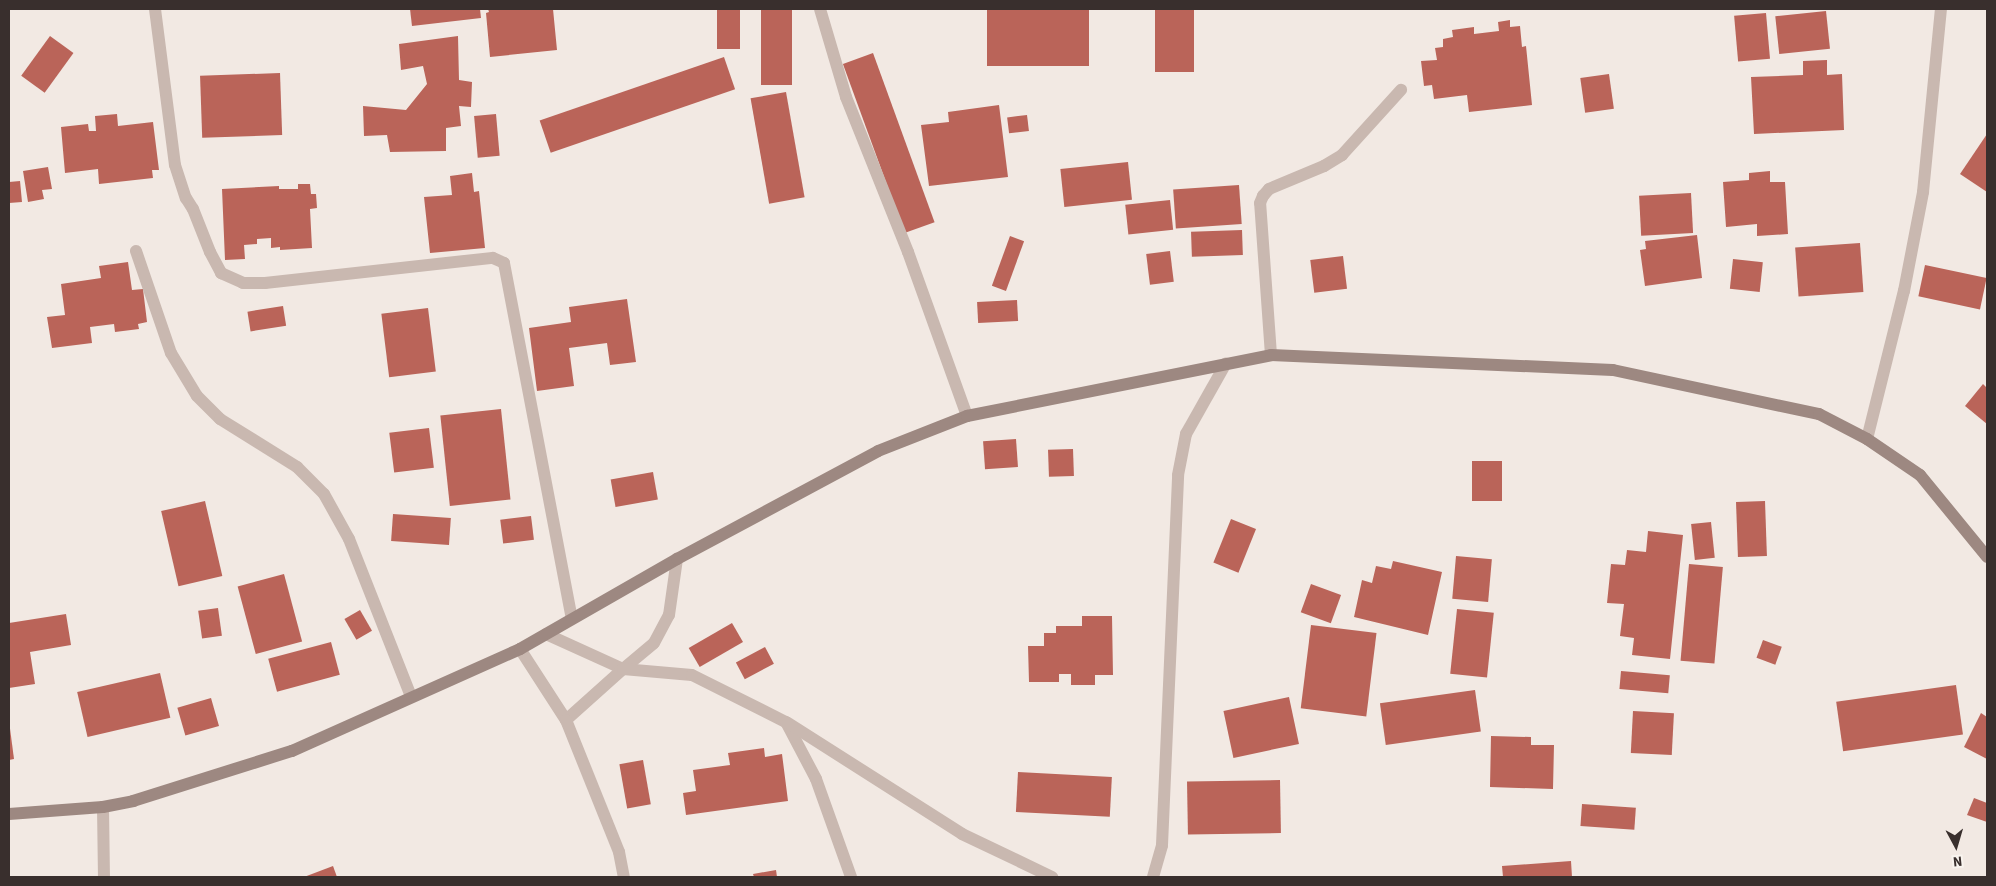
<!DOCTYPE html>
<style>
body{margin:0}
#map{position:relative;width:1996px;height:886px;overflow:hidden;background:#f2e9e3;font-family:"Source Sans 3",sans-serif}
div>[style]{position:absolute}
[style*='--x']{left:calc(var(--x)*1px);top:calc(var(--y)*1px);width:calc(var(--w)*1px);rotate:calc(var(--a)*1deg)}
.building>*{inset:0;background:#ba6459;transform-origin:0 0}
.street>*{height:12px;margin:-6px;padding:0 6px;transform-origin:6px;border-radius:6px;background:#c9b8b0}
.secondary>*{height:12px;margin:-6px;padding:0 6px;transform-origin:6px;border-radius:6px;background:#9d8881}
span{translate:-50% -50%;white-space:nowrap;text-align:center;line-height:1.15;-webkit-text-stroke:4px #f9f4ef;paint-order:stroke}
.frame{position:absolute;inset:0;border:10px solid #392f2d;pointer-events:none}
.north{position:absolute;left:1931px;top:821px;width:50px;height:50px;-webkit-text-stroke:4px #f9f4ef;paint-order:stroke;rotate:174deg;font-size:14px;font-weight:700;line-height:20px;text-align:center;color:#392f2d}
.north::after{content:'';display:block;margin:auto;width:18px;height:22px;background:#392f2d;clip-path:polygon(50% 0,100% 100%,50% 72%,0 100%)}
</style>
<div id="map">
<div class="building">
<div style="clip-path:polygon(410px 9px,480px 9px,481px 18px,412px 26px)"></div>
<div style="clip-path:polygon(488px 9px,553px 9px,557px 50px,490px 57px,486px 13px,489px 12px)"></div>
<div style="left:717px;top:9px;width:23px;height:40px"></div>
<div style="left:761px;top:9px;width:31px;height:76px"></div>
<div style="left:987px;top:9px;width:102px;height:57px"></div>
<div style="left:1155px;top:9px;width:39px;height:63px"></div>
<div style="left:1826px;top:11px;width:38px;height:51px;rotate:84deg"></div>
<div style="left:1766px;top:13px;width:46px;height:32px;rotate:85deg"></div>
<div style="clip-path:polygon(1510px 20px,1510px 27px,1520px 26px,1522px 47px,1526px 46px,1532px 105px,1469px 112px,1467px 95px,1434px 99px,1432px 85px,1424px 86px,1421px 61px,1437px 60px,1435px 48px,1443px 47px,1443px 39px,1453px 37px,1452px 30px,1474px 27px,1474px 34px,1499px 31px,1498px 22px)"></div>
<div style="left:50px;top:36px;width:29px;height:49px;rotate:36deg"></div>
<div style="clip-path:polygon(458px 36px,459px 80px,472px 82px,471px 107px,459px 106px,461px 126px,446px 128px,446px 151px,390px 152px,387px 135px,364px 136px,363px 106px,406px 110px,427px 84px,423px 66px,401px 70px,399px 44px)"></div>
<div style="left:873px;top:53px;width:180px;height:32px;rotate:70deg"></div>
<div style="left:724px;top:57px;width:34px;height:195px;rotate:71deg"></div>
<div style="clip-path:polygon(1827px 60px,1827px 75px,1842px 74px,1844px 130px,1754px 134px,1751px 77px,1803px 75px,1803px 61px)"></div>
<div style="left:280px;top:73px;width:62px;height:80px;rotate:88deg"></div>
<div style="left:1609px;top:74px;width:35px;height:29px;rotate:82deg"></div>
<div style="left:786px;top:92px;width:107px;height:36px;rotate:80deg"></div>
<div style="clip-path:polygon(999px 105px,1008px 177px,929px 186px,921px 125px,949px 122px,948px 112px)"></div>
<div style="clip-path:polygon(117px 114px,118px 126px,153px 122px,159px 170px,152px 170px,153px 178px,99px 184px,98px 169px,65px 173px,61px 127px,88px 124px,89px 131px,96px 131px,95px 116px)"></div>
<div style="left:496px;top:114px;width:42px;height:22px;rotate:85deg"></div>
<div style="left:1027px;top:115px;width:16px;height:20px;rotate:83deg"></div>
<div style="clip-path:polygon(1987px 134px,1987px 192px,1960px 174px)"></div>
<div style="left:1128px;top:162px;width:38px;height:68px;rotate:84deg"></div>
<div style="clip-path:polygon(48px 167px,52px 189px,42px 190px,44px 199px,28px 202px,23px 171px)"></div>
<div style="clip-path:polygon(1770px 171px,1770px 182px,1785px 182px,1788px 234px,1757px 236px,1757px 224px,1726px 227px,1723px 182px,1749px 180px,1749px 173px)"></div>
<div style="clip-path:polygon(472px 173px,474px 192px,479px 191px,485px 248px,430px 253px,424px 197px,452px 195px,450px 176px)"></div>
<div style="clip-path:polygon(20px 181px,22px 202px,9px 203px,9px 182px)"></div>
<div style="clip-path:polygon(298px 184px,310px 184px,311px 194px,316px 194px,317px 208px,310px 209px,312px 248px,280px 250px,280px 247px,271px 248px,271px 238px,257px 239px,257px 244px,244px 245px,245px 259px,225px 260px,222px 189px,279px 186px,279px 189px,298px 189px)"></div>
<div style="left:1239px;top:185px;width:39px;height:66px;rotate:86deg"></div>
<div style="left:1691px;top:193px;width:40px;height:52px;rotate:87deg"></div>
<div style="left:1170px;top:200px;width:30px;height:45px;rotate:84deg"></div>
<div style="left:1242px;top:230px;width:25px;height:51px;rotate:88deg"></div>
<div style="clip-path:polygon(1697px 235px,1702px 278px,1645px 286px,1640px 250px,1646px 249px,1645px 241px)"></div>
<div style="left:1010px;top:236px;width:15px;height:53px;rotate:20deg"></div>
<div style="left:1860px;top:243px;width:49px;height:65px;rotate:86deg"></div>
<div style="left:1170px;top:251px;width:31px;height:24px;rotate:83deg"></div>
<div style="left:1343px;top:256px;width:33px;height:33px;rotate:83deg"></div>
<div style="left:1733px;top:259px;width:30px;height:30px;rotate:6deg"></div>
<div style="clip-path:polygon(128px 262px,132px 290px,143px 289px,147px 322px,138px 324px,139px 329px,115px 332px,114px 324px,90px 327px,92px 343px,52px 348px,47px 317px,65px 315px,61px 284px,101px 278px,99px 266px)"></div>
<div style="left:1925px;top:265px;width:63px;height:32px;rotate:12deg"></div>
<div style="clip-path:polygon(627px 299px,636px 362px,610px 365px,607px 343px,569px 348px,574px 386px,537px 391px,529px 328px,571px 322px,569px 307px)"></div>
<div style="left:1017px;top:300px;width:21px;height:40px;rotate:87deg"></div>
<div style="left:283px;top:306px;width:20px;height:36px;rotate:81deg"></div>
<div style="left:428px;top:308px;width:64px;height:47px;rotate:83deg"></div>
<div style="clip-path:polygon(1983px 384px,1987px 388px,1987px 424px,1965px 406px)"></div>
<div style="left:501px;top:409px;width:91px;height:61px;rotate:84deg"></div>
<div style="left:429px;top:428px;width:40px;height:40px;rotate:83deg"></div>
<div style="left:1016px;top:439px;width:28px;height:33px;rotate:86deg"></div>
<div style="left:1073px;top:449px;width:27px;height:25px;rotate:88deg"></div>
<div style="left:1472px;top:461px;width:30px;height:40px"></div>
<div style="left:653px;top:472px;width:28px;height:43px;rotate:80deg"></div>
<div style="left:205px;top:501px;width:77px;height:45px;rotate:77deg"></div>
<div style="left:1765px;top:501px;width:55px;height:29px;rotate:88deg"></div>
<div style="left:393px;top:514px;width:58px;height:27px;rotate:4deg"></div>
<div style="left:531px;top:516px;width:24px;height:31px;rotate:83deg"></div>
<div style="left:1231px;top:519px;width:27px;height:47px;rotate:22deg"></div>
<div style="left:1711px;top:522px;width:36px;height:20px;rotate:84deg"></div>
<div style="clip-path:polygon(1648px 531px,1683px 535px,1670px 659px,1632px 655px,1634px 638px,1620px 636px,1624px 604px,1607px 603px,1611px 564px,1625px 565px,1627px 550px,1646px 552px)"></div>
<div style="left:1456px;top:556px;width:36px;height:43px;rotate:5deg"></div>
<div style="clip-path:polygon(1393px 561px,1442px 572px,1428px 635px,1354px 617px,1362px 580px,1372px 583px,1376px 566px,1391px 569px)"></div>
<div style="left:1689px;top:564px;width:34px;height:97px;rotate:5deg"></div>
<div style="left:284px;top:574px;width:70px;height:48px;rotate:75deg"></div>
<div style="left:1311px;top:584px;width:32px;height:30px;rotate:20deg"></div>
<div style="left:218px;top:608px;width:28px;height:20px;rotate:82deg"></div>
<div style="left:1457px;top:609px;width:37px;height:65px;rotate:6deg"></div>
<div style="left:360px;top:610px;width:24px;height:18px;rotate:60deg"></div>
<div style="clip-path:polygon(66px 614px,71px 645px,30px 652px,35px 684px,9px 688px,9px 623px)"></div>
<div style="clip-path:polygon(1082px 616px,1112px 616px,1113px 675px,1095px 675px,1095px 685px,1071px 685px,1071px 674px,1059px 674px,1059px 682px,1029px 682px,1028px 646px,1044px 646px,1044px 633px,1056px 633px,1056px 626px,1082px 626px)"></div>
<div style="left:732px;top:623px;width:22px;height:50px;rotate:60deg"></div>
<div style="left:1311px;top:625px;width:66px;height:84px;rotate:7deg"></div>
<div style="left:1763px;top:640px;width:20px;height:19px;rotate:20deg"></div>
<div style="left:331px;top:642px;width:34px;height:65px;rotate:75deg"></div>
<div style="left:765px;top:647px;width:19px;height:33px;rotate:62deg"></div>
<div style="left:1621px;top:671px;width:49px;height:18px;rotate:5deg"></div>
<div style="left:160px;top:673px;width:46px;height:85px;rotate:77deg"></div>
<div style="left:1956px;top:685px;width:50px;height:121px;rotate:82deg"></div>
<div style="left:1475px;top:690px;width:42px;height:96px;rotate:82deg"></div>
<div style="left:1289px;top:697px;width:48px;height:67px;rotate:78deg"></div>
<div style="left:211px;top:698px;width:29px;height:35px;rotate:74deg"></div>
<div style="left:1633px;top:711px;width:41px;height:42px;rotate:3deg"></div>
<div style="clip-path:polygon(1981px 713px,1987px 717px,1987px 759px,1964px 747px)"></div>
<div style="clip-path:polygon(9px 721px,14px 759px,9px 760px)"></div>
<div style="clip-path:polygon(1491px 736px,1531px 737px,1531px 745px,1554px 745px,1553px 789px,1490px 787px)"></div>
<div style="clip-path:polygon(764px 748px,765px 757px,782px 754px,788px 801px,686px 815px,683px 793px,696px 791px,693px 770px,730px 765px,728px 753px)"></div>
<div style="left:643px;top:760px;width:45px;height:24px;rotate:80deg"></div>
<div style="left:1018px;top:772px;width:94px;height:40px;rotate:3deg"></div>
<div style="left:1280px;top:780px;width:53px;height:93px;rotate:89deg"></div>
<div style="clip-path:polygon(1974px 798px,1987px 803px,1987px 822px,1967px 815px)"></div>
<div style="left:1582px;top:804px;width:54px;height:22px;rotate:4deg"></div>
<div style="clip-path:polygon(1571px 861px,1572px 877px,1503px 877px,1502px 866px)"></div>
<div style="clip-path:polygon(333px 866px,337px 877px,304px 877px)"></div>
<div style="clip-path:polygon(776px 870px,777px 877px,754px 877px,753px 874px)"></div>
</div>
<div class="street">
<div style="--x:155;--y:9;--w:157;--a:82.7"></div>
<div style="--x:175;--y:165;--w:35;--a:72"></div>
<div style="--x:186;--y:198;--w:13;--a:58"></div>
<div style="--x:193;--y:209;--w:46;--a:68.4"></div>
<div style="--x:210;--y:252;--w:24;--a:62"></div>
<div style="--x:221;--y:273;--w:24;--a:24"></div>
<div style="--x:243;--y:283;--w:22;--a:0"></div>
<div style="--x:265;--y:283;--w:229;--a:-6.3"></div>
<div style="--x:493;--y:258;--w:12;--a:24"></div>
<div style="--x:504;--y:263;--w:361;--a:79.2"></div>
<div style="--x:820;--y:9;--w:92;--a:73.5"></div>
<div style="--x:846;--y:97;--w:167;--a:68.2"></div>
<div style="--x:908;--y:252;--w:174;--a:70.2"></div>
<div style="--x:136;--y:251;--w:108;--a:71.1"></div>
<div style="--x:171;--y:353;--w:50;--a:58.8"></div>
<div style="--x:197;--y:396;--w:33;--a:45"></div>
<div style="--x:220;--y:419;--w:91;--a:31.9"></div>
<div style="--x:297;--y:467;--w:38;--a:45"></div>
<div style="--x:324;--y:494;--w:51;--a:60.9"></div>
<div style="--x:349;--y:539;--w:169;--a:68.5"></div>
<div style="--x:1271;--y:355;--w:152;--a:-94.1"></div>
<div style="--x:1260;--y:203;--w:8;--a:-67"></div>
<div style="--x:1263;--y:196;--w:9;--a:-49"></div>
<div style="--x:1269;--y:189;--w:60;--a:-22.7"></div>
<div style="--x:1324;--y:166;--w:21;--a:-31"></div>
<div style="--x:1342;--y:155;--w:88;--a:-47.8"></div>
<div style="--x:1867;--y:439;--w:153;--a:-76"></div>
<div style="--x:1904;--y:291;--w:101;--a:-79.1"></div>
<div style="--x:1923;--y:192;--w:184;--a:-84.4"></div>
<div style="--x:546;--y:634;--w:85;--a:24.4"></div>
<div style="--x:623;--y:669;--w:40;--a:-40"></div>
<div style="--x:654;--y:643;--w:32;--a:-62"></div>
<div style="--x:669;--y:615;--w:57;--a:-81.9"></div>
<div style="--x:520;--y:649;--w:85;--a:57.1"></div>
<div style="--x:566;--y:720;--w:76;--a:-41.8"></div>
<div style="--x:623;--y:669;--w:69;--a:5"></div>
<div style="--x:692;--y:675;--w:105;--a:26.6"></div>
<div style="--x:786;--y:722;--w:64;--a:62.2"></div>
<div style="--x:816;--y:779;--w:104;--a:70.3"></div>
<div style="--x:566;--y:720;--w:142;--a:68.1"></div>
<div style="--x:619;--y:852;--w:25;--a:79"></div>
<div style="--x:788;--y:723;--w:206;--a:32.5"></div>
<div style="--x:962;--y:834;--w:100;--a:25.5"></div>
<div style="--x:103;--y:807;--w:70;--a:89.2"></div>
<div style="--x:1153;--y:877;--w:33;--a:-74"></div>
<div style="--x:1162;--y:845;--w:370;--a:-87.5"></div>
<div style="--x:1178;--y:475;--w:42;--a:-79"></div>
<div style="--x:1186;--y:434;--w:81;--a:-60.6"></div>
</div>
<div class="secondary">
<div style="--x:9;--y:814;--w:94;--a:-4.3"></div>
<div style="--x:103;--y:807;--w:31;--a:-11"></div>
<div style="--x:133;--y:801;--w:167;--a:-17.5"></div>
<div style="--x:292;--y:751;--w:250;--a:-24.1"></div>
<div style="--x:520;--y:649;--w:181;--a:-29.8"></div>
<div style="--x:677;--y:559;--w:228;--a:-28.2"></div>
<div style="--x:878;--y:451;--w:96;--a:-21.5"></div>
<div style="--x:967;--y:416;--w:310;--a:-11.3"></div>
<div style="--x:1271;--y:355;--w:342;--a:2.5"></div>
<div style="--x:1613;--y:370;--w:211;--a:12.1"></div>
<div style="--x:1819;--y:414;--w:54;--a:27.5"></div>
<div style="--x:1867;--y:439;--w:64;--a:34.2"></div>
<div style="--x:1920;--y:475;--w:106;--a:50.7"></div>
</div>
<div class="frame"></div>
<div class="north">N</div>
</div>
